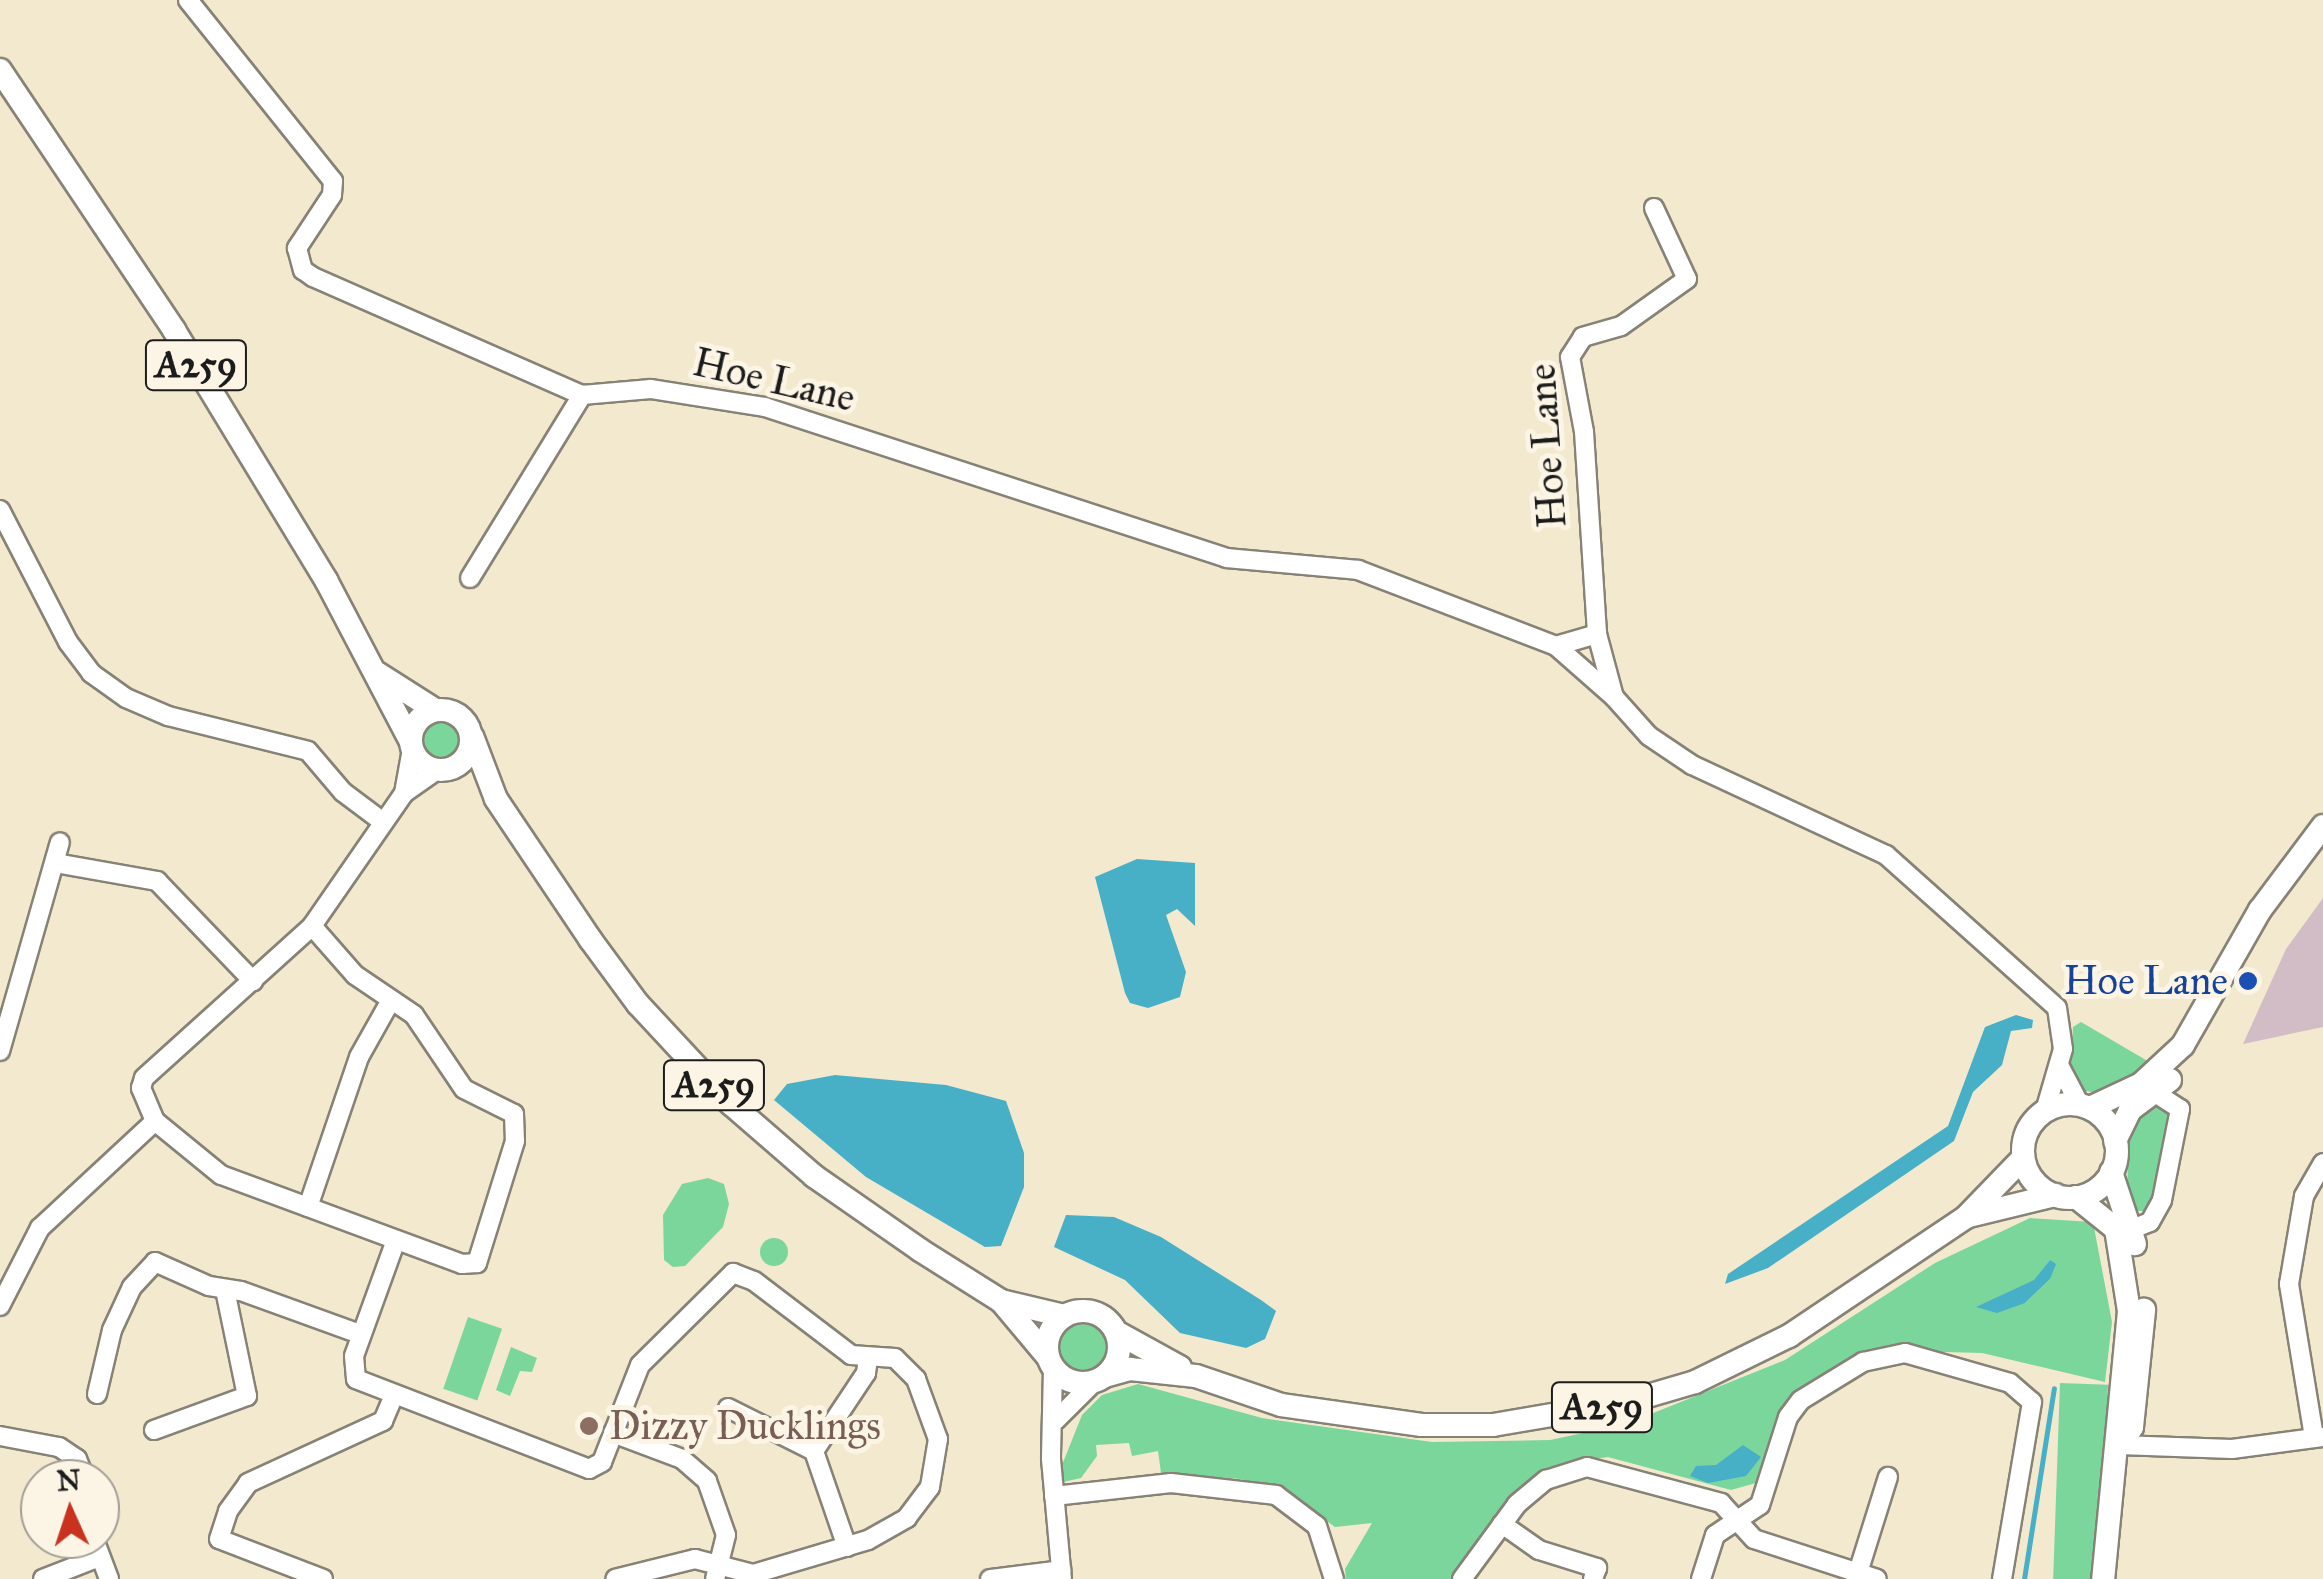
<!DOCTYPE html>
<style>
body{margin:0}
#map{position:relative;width:2323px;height:1579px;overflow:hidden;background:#f2e9cf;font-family:"IM FELL Great Primer",serif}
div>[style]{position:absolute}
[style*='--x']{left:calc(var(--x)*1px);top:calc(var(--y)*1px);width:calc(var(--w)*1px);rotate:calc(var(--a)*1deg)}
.industrial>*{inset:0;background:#d2bdc6}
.green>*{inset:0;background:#7bd69c;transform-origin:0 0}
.round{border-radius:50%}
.water>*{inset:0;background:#47afc6}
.stream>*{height:5px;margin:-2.5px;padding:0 2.5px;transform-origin:2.5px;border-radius:2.5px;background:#47afc6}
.roads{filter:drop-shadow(2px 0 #878276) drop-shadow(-2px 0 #878276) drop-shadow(0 2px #878276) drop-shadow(0 -2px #878276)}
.minor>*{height:18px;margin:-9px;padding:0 9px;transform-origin:9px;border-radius:9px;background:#fff}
.major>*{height:22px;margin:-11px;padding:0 11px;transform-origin:11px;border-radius:11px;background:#fff}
.major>.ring{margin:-11px;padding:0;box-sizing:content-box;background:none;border:22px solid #fff;border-radius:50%}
.dots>*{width:28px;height:28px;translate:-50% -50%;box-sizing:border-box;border:5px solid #fcf5e5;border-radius:50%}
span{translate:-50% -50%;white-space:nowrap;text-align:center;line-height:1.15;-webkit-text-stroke:10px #fcf5e5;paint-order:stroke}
.shield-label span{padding:2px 8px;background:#fcf5e5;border:2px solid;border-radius:8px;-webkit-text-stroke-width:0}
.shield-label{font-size:38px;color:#1c1c1c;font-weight:700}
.street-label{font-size:40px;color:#1c1c1c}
.transit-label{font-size:40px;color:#164399}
.right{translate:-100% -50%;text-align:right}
.education-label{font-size:40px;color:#785e54}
.left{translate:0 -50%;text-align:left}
.north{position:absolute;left:20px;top:1459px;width:100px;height:100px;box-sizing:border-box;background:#fcf5e5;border:2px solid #a29e95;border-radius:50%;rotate:357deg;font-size:28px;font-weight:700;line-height:40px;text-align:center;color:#1c1c1c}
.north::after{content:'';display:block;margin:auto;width:35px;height:45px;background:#c8321e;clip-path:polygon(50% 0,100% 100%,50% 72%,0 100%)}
</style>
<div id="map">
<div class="industrial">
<div style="clip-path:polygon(2323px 898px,2323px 1027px,2243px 1044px,2286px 949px)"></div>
</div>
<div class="green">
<div class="round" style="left:422px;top:721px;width:38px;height:38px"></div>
<div style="clip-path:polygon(2081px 1022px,2151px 1063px,2125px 1083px,2101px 1093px,2083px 1091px,2070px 1075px,2073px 1027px)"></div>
<div style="clip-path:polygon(2158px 1104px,2172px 1113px,2156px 1192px,2149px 1211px,2136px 1211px,2127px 1189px,2129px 1139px,2136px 1119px)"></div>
<div style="clip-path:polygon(708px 1178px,724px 1184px,729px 1204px,723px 1227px,685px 1266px,673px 1267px,664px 1260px,663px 1215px,682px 1184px)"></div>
<div style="clip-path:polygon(evenodd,2030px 1218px,2093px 1222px,2112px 1322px,2105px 1382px,1982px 1353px,1871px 1350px,1793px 1394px,1756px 1483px,1731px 1490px,1608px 1457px,1560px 1464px,1512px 1493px,1454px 1579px,1346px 1579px,1345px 1569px,1372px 1523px,1335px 1527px,1299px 1501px,1241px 1479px,1161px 1473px,1158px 1451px,1132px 1456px,1129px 1443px,1096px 1445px,1097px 1456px,1081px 1478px,1063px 1482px,1062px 1465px,1082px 1415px,1102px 1395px,1138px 1384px,1262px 1418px,1432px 1442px,1550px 1440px,1626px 1424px,1785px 1360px,1935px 1263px,2030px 1218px,2050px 1260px,2050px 1279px,2025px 1303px,1977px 1307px,2035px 1280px,2050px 1260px)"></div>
<div class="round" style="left:760px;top:1238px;width:28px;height:28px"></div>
<div style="left:468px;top:1317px;width:36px;height:76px;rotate:19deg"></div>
<div class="round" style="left:1057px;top:1319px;width:52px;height:52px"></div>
<div style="clip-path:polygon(511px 1347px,537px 1358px,532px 1372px,520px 1371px,510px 1396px,496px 1390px)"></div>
<div style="left:2060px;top:1383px;width:48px;height:198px;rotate:2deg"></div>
</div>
<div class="water">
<div style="clip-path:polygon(1137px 859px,1195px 863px,1195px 926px,1177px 909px,1166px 915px,1186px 972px,1180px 997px,1148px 1008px,1130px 1003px,1125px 993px,1095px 877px)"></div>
<div style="clip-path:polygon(2016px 1015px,2033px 1020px,2032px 1028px,2011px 1031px,2002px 1065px,1973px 1092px,1954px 1141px,1768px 1268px,1725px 1284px,1728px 1274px,1948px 1126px,1985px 1027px)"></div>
<div style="clip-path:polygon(835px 1075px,946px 1085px,1006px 1101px,1024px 1153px,1024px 1187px,1001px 1246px,985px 1247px,866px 1177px,774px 1100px,787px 1084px)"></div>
<div style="clip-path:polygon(1066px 1215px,1114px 1217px,1161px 1237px,1261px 1300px,1276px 1311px,1265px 1339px,1246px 1348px,1180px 1333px,1125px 1280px,1054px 1247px)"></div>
<div style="clip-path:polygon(2050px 1260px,2056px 1264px,2050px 1279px,2025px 1303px,1997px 1313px,1976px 1307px,2034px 1280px)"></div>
<div style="clip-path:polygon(1743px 1445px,1761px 1457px,1746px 1476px,1708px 1483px,1690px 1476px,1696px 1466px,1716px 1465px)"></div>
</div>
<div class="stream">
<div style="--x:2024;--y:1579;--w:193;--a:-81.1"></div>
</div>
<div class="roads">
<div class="minor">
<div style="--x:188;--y:0;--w:232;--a:51.3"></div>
<div style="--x:333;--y:181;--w:14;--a:94"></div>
<div style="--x:332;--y:195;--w:64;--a:123.4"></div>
<div style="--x:297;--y:248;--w:23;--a:75"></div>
<div style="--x:303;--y:270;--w:12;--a:35"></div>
<div style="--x:313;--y:277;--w:294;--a:23.7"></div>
<div style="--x:582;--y:395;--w:69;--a:-5"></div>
<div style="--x:651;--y:389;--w:115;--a:9"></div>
<div style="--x:765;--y:407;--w:486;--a:18.1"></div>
<div style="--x:1227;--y:558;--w:132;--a:5.2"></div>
<div style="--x:1358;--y:570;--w:212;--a:21"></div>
<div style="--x:1556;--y:646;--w:77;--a:41.3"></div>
<div style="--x:1654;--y:208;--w:78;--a:65.1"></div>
<div style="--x:1687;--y:279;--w:81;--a:144.5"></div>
<div style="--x:1621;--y:326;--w:40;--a:164"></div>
<div style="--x:1583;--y:337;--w:24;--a:123"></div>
<div style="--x:1570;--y:357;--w:76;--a:79.4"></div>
<div style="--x:1584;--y:432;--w:202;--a:86.3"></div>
<div style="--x:1597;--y:634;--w:65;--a:74.9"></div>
<div style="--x:1614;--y:697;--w:52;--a:48.1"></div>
<div style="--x:1649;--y:736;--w:52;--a:34"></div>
<div style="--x:1692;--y:765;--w:214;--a:24.9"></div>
<div style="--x:1886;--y:855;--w:229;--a:41.8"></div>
<div style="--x:2057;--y:1008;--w:41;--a:81.7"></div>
<div style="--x:2063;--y:1049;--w:65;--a:106.2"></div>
<div style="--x:0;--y:510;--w:148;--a:62.7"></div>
<div style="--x:68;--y:642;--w:39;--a:53"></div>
<div style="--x:91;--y:673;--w:43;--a:35.5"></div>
<div style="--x:126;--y:698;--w:46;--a:23.2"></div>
<div style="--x:168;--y:716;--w:144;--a:14"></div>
<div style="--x:308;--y:751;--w:54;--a:49.5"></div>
<div style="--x:343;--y:792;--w:50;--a:36.9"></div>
<div style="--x:470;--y:578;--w:215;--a:-58.5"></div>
<div style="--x:1556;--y:646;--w:43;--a:-16.3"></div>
<div style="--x:404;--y:793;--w:45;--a:-79.7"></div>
<div style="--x:55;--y:863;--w:104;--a:10"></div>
<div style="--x:157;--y:881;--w:139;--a:46.2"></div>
<div style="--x:312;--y:926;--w:65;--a:48.7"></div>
<div style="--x:355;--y:975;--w:71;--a:34.1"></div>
<div style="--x:414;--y:1015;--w:89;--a:56"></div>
<div style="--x:464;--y:1089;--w:56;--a:26.6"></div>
<div style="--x:514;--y:1114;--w:27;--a:88"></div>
<div style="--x:515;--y:1141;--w:128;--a:107.3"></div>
<div style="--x:477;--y:1263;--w:15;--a:176"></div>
<div style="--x:462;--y:1264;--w:257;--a:-159.7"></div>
<div style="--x:221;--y:1175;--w:85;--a:-140.7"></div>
<div style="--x:155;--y:1121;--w:36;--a:-113"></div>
<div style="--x:141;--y:1088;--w:10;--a:-73"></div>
<div style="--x:144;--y:1078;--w:227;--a:-42.1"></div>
<div style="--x:312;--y:926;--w:162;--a:-55.3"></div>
<div style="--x:404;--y:793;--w:40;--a:-34.9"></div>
<div style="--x:0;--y:1051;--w:217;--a:-74"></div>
<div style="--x:2060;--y:1067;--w:43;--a:62.2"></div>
<div style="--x:308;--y:1207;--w:158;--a:-71.2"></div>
<div style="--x:359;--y:1057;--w:65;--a:-60.7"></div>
<div style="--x:2132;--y:1229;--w:19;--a:-21"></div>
<div style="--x:2150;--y:1222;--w:25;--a:-61"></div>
<div style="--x:2162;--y:1200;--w:93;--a:-78.8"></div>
<div style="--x:2180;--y:1109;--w:30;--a:-147"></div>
<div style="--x:396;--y:1240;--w:123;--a:109.9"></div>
<div style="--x:354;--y:1356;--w:23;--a:85"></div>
<div style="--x:356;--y:1379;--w:250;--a:21.1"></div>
<div style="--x:589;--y:1469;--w:15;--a:-28"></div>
<div style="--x:602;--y:1462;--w:104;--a:-68.6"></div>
<div style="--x:640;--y:1365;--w:131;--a:-44.7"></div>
<div style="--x:733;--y:1273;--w:22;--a:21"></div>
<div style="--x:754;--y:1281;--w:122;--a:37.3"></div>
<div style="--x:851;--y:1355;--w:44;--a:3.9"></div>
<div style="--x:895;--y:1358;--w:30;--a:45"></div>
<div style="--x:916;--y:1379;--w:64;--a:69.9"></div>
<div style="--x:938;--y:1439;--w:49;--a:99.5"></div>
<div style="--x:930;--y:1487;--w:39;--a:127"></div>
<div style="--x:907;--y:1518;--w:45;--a:150.6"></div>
<div style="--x:868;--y:1540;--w:120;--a:163.5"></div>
<div style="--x:753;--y:1574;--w:60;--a:-165.5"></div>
<div style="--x:695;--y:1559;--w:82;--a:166"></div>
<div style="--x:0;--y:1306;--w:88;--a:-62.9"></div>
<div style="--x:40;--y:1228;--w:157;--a:-42.9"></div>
<div style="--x:1053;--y:1368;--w:91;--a:91.3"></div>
<div style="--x:1051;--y:1459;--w:121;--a:84.8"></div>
<div style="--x:97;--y:1394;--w:66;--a:-76.8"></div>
<div style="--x:112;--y:1330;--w:47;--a:-65.1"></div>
<div style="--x:132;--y:1287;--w:34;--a:-47"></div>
<div style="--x:155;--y:1262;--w:59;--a:24"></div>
<div style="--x:209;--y:1286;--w:32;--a:9"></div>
<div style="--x:241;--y:1291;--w:127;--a:19.9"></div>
<div style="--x:728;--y:1408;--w:96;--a:26.6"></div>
<div style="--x:1056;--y:1420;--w:54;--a:-45"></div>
<div style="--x:154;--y:1430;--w:99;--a:-20.1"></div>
<div style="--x:247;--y:1396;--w:108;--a:-101.7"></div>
<div style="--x:613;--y:1433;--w:74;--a:20.6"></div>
<div style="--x:682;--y:1459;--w:33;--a:41"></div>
<div style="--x:707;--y:1481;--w:57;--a:70.6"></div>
<div style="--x:726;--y:1535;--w:45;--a:104"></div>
<div style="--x:0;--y:1436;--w:60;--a:10.6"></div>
<div style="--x:59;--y:1447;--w:22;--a:34"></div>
<div style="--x:77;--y:1459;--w:22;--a:68"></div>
<div style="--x:2314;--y:1437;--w:155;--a:-99.3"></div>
<div style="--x:2289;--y:1284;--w:89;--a:-80.3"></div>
<div style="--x:2304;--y:1196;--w:38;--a:-60"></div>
<div style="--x:2119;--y:1445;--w:113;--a:2"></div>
<div style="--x:2232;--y:1449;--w:91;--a:-7.6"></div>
<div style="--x:1054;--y:1496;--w:118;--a:-6.3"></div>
<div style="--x:1171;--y:1483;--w:106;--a:6.5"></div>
<div style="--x:1276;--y:1495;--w:51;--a:37.1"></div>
<div style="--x:1317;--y:1526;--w:56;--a:72.2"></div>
<div style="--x:1502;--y:1524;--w:45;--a:35.1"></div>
<div style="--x:1539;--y:1550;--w:61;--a:17.2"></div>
<div style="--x:1597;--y:1568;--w:12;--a:110"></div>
<div style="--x:94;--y:1539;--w:43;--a:69.4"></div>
<div style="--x:847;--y:1547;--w:102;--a:-109"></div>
<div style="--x:814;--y:1451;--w:94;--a:-56.3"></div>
<div style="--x:866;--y:1373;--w:15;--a:-82"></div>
<div style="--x:43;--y:1579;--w:58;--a:-21.3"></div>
<div style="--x:323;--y:1579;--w:111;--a:-159"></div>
<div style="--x:219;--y:1539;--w:29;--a:-72"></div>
<div style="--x:228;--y:1511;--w:34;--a:-54"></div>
<div style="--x:248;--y:1483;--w:149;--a:-24.7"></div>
<div style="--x:383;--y:1421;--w:28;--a:-67"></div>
<div style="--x:990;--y:1579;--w:72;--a:-7.2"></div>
<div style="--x:1462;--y:1579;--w:93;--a:-53.7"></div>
<div style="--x:1517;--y:1504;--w:38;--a:-40"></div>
<div style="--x:1546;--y:1480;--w:43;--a:-17.6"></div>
<div style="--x:1587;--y:1467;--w:139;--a:15"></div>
<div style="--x:1721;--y:1503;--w:49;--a:47.5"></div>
<div style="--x:1754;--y:1539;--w:129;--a:18"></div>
<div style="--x:1701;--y:1579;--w:46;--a:-72.3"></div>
<div style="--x:1715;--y:1535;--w:54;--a:-33.7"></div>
<div style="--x:1760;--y:1505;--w:92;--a:-72.3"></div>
<div style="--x:1788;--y:1417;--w:21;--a:-53"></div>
<div style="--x:1801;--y:1400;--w:73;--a:-31.5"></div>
<div style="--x:1863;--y:1362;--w:43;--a:-12.1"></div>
<div style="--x:1905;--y:1353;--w:109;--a:15.9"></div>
<div style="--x:2010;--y:1383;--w:29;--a:41"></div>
<div style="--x:2032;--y:1402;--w:180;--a:99.6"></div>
<div style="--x:1856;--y:1579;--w:107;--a:-72.6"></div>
</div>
<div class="major">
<div style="--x:0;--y:70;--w:313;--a:56.2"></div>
<div style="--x:174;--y:330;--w:293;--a:58.7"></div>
<div style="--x:326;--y:580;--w:181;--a:62.3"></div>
<div style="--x:377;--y:673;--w:69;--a:32.5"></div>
<div class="ring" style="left:411px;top:710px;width:38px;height:38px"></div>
<div style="--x:472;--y:736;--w:67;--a:69.1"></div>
<div style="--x:496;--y:799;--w:169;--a:56.1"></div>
<div style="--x:590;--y:939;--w:81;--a:53.6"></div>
<div style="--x:638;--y:1004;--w:137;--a:47.1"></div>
<div style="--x:731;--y:1104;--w:110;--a:40.9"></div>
<div style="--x:814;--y:1176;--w:129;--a:34.9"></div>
<div style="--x:920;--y:1250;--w:96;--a:32.2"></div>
<div style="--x:1001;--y:1301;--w:65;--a:13.4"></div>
<div class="ring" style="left:2023px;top:1104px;width:72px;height:72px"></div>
<div style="--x:2090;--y:1108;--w:56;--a:-25.2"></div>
<div style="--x:2141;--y:1084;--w:57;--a:-42.9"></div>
<div style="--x:2183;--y:1045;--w:155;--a:-60.3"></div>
<div style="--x:2260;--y:910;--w:105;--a:-53.1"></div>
<div style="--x:2115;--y:1141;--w:34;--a:-64"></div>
<div style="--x:2130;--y:1110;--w:50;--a:-36.9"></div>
<div style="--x:2111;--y:1172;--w:76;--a:71.6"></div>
<div style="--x:2076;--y:1197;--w:51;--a:38.7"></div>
<div style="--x:2116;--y:1229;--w:83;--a:81"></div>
<div style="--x:2129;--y:1311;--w:269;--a:95.5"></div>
<div style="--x:1969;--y:1216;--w:89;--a:-13.7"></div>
<div style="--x:1001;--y:1301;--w:73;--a:50"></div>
<div class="ring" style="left:1047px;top:1311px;width:50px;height:50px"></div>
<div style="--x:1116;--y:1332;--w:73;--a:28.7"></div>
<div style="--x:1105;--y:1376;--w:26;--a:-16"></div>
<div style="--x:1130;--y:1369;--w:66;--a:6.1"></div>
<div style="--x:1196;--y:1376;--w:90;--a:18.8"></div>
<div style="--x:1281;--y:1405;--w:142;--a:8.1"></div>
<div style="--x:1422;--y:1425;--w:71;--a:0"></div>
<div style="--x:1493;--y:1425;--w:136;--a:-9.7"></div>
<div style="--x:1627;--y:1402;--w:71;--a:-16.4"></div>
<div style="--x:1695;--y:1382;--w:105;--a:-26.1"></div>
<div style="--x:1789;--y:1336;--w:213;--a:-33.9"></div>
<div style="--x:1966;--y:1217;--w:82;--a:-46"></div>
<div style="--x:2119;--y:1445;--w:22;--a:-54"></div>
<div style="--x:2132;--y:1427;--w:118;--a:-84.1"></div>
</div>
</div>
<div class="dots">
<div style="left:2248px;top:981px;background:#1a4fb4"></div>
<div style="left:589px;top:1426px;background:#8d6e63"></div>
</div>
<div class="shield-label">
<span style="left:196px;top:365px">A259</span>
<span style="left:714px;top:1085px">A259</span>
<span style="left:1602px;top:1407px">A259</span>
</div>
<div class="street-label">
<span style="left:774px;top:380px;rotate:13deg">Hoe Lane</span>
<span style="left:1547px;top:446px;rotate:-94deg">Hoe Lane</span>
</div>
<div class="transit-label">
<span class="right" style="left:2228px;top:981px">Hoe Lane</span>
</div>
<div class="education-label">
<span class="left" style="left:609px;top:1426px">Dizzy Ducklings</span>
</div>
<div class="north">N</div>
</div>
